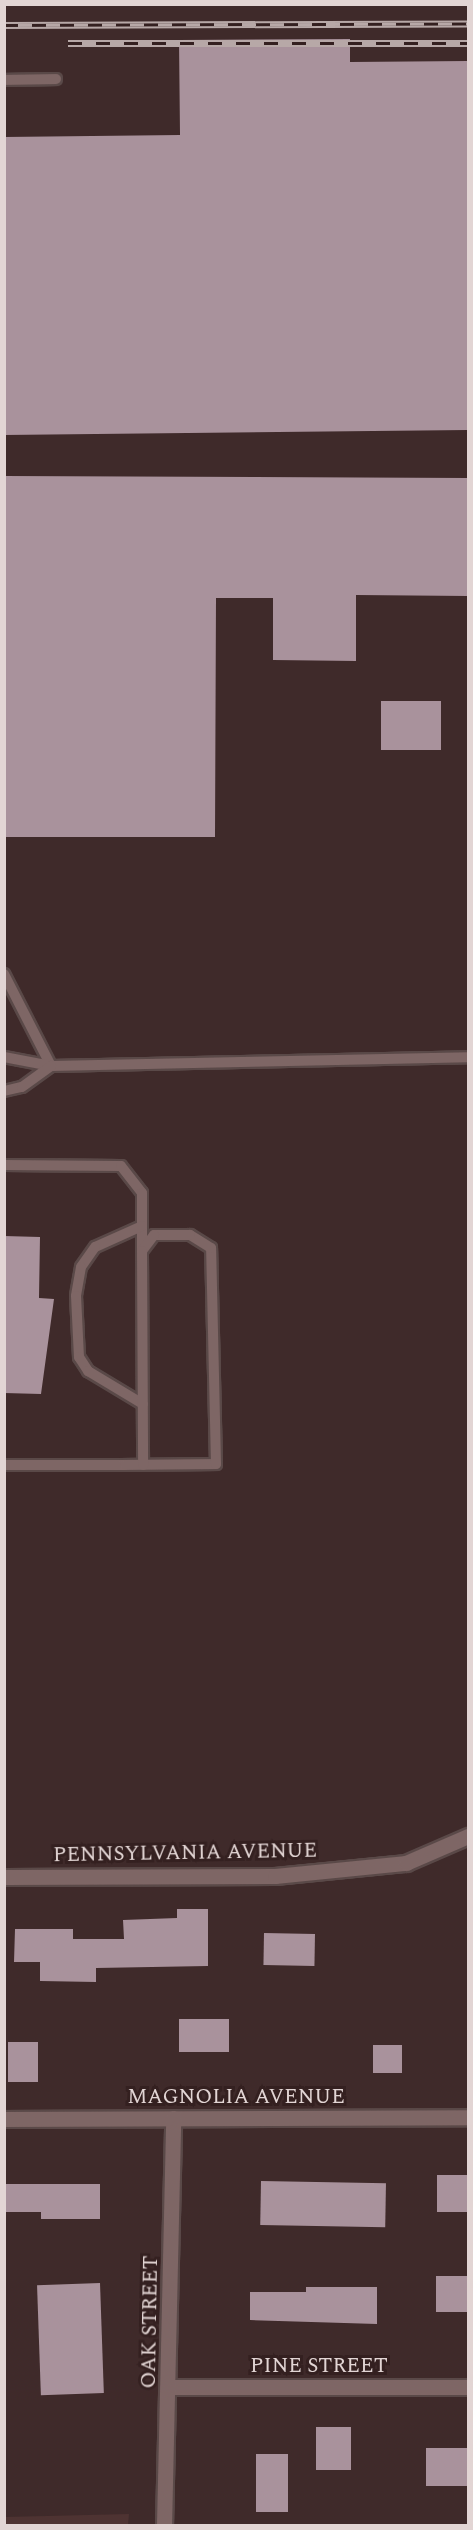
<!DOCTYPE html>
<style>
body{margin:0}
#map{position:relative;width:473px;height:2530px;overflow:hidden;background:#3f2a2a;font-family:Spectral,serif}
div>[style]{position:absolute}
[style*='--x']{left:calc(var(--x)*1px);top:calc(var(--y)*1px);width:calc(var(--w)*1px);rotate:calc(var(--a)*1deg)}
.built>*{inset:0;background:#4e3332}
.building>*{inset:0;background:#a9929c;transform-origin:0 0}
.roads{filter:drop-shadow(2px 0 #5a4948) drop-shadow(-2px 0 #5a4948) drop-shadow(0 2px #5a4948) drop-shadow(0 -2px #5a4948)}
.service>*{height:10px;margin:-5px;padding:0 5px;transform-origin:5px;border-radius:5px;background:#7e6665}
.minor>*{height:15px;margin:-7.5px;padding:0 7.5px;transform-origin:7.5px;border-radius:7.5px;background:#7e6665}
.rail>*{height:7px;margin-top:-3.5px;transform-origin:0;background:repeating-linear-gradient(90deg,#342020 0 14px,#b7a8a7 0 28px);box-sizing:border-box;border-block:2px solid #b7a8a7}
span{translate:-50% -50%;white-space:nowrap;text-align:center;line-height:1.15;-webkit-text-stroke:6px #342020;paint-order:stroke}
.street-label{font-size:21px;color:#e2d5d4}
.frame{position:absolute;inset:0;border:6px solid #e2d5d4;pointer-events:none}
</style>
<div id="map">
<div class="built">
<div style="clip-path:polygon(129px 2514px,128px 2525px,5px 2525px,5px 2517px)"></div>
</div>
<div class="building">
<div style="clip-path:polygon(350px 39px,350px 62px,468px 61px,468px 430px,4px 435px,4px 137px,180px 135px,179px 40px)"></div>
<div style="clip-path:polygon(4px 476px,468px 478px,468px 596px,356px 595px,356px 661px,273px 660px,273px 598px,216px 598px,215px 837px,4px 837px)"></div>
<div style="left:381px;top:701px;width:60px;height:49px"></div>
<div style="clip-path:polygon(4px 1236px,40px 1237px,39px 1298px,54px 1299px,41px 1394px,4px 1393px)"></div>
<div style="clip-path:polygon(177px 1909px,208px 1909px,208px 1966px,96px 1968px,96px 1982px,40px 1981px,40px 1962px,14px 1962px,15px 1929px,73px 1929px,73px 1939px,124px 1939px,123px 1920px,177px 1918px)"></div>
<div style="left:264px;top:1933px;width:51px;height:32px;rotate:1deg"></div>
<div style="left:179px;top:2019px;width:50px;height:33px"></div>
<div style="left:8px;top:2042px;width:30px;height:40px"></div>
<div style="left:373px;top:2045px;width:29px;height:28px"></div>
<div style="left:437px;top:2175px;width:31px;height:37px"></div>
<div style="left:261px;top:2181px;width:125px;height:44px;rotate:1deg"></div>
<div style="clip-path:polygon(4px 2184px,100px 2184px,100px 2219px,41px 2219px,41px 2212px,4px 2212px)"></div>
<div style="left:436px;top:2276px;width:32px;height:36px"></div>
<div style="left:100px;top:2283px;width:110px;height:63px;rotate:88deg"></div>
<div style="clip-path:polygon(306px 2287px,377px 2287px,377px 2324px,250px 2320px,250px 2292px,306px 2292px)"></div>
<div style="left:316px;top:2427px;width:35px;height:43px"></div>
<div style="left:426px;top:2448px;width:42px;height:38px"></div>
<div style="left:256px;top:2454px;width:32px;height:58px"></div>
</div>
<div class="roads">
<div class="service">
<div style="--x:4;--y:80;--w:52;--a:-1.1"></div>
<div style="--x:4;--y:974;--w:103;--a:62.9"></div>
<div style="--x:4;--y:1057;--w:48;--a:10.8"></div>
<div style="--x:51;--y:1066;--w:417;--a:-1.2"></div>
<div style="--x:4;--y:1091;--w:18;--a:-13"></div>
<div style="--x:22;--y:1087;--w:36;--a:-36"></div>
<div style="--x:4;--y:1165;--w:117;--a:0.5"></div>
<div style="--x:121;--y:1166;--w:34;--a:52"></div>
<div style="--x:142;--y:1193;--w:58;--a:90"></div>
<div style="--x:142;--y:1226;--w:51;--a:155.9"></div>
<div style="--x:95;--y:1247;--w:24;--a:125"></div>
<div style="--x:81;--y:1267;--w:29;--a:100"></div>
<div style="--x:76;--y:1296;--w:61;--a:87.2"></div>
<div style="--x:79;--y:1357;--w:17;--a:57"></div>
<div style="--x:88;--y:1371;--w:64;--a:31"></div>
<div style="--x:4;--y:1465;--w:121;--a:0"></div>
<div style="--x:125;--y:1465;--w:91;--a:-0.6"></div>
<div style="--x:216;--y:1464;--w:216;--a:-91.3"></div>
<div style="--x:211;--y:1248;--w:25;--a:-148"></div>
<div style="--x:190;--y:1235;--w:36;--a:180"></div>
<div style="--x:154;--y:1235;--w:20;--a:127"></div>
<div style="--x:142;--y:1251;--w:214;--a:89.7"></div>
</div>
<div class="minor">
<div style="--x:4;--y:1877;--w:271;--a:-0.2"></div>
<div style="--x:275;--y:1876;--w:132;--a:-5.7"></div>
<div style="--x:406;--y:1863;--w:68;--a:-23.5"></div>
<div style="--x:4;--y:2119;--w:464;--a:-0.2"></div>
<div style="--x:170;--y:2387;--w:298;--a:0"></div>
<div style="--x:164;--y:2526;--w:408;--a:-88.7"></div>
</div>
</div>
<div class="rail">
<div style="--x:4;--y:25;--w:464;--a:-0.2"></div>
<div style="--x:68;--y:43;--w:400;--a:0"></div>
</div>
<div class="street-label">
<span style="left:185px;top:1853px;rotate:-1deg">PENNSYLVANIA AVENUE</span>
<span style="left:236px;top:2097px">MAGNOLIA AVENUE</span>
<span style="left:150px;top:2322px;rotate:-89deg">OAK STREET</span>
<span style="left:319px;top:2366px">PINE STREET</span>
</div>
<div class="frame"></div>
</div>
